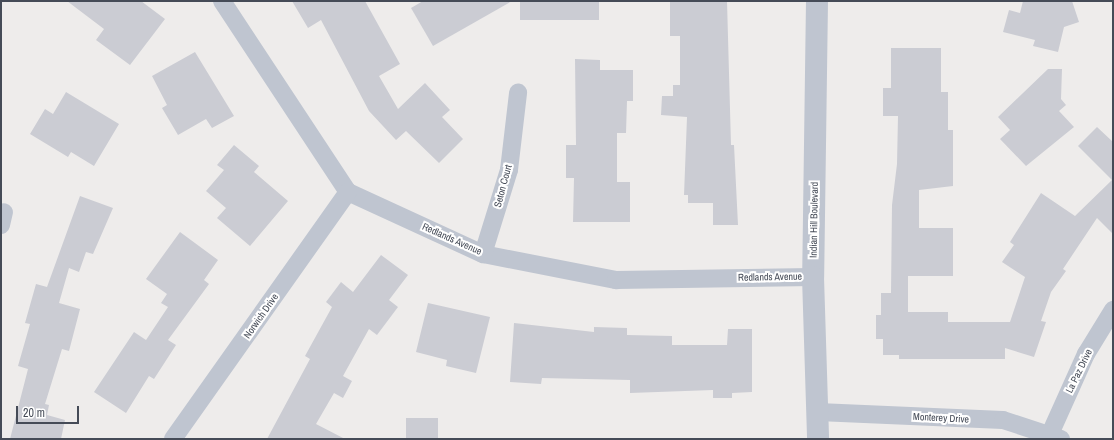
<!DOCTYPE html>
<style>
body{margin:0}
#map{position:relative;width:1114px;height:440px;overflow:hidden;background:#eeeceb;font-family:"Archivo Narrow",sans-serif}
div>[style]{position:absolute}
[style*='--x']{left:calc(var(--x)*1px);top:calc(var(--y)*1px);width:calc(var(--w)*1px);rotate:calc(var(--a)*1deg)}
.building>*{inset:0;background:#cbccd3;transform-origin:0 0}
.minor>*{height:18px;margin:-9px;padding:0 9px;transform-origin:9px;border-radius:9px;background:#bfc5d0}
.tertiary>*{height:22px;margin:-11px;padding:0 11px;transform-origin:11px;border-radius:11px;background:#bfc5d0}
span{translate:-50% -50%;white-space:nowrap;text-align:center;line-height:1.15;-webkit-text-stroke:4px #fff;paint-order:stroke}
.street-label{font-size:10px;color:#454b57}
.frame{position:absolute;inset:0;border:2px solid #454b57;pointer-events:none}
.scale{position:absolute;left:16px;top:406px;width:63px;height:18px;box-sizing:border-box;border:2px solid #454b57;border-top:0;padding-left:5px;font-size:12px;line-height:14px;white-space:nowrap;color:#454b57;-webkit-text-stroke:3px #fff;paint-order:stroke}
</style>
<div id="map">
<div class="building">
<div style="clip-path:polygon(67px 1px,141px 1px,165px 19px,130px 65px,96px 40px,104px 29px)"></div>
<div style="clip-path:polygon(292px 1px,365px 1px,400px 64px,379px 76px,398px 109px,425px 83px,450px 110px,442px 117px,463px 139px,439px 163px,406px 131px,396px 140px,369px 111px,321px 20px,308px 28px)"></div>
<div style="clip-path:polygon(423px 1px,512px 1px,433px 46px,411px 8px)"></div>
<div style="left:520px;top:1px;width:79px;height:19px"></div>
<div style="clip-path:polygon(670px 1px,727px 1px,731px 145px,734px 145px,738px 225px,713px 225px,713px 203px,688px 203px,688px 195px,684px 195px,687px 117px,661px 115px,662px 96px,673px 96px,673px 85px,680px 85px,680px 36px,670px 36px)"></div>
<div style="clip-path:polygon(1023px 1px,1072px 1px,1079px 22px,1064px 27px,1058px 52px,1033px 46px,1035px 40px,1003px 32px,1009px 10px,1020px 13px)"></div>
<div style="clip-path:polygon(891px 48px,941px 48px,941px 92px,948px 92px,948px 130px,953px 130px,953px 186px,919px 190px,919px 228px,953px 228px,953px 276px,908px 276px,908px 312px,948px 312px,948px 322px,1010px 322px,1025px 277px,1002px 262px,1014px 245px,1010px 242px,1041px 193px,1075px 216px,1112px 180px,1078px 146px,1097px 127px,1113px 142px,1113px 234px,1097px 218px,1063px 269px,1066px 271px,1051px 292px,1041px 321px,1046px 322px,1034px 357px,1005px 348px,1005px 359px,899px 359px,899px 355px,883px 355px,883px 339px,876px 339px,876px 315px,881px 315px,881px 293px,891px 293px,892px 205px,897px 164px,898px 116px,883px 116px,883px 88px,891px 88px)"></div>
<div style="clip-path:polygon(195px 52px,234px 116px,212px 128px,206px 119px,178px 135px,162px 108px,167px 105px,152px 76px)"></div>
<div style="clip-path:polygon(575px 59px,600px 60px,600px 70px,633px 70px,633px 101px,627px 101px,626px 133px,617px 133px,617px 182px,630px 182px,630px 222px,573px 222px,574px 178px,566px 178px,566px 145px,576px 145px)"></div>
<div style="clip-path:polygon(1048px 69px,1062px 69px,1061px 99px,1066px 105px,1059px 111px,1074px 127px,1026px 166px,1000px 139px,1010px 130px,998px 117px)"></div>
<div style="clip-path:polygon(66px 92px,119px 124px,94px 166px,71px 152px,68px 157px,30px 134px,45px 109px,53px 114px)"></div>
<div style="clip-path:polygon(234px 145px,259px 166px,254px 172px,288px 201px,250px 246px,217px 218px,226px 208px,206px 191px,224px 170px,217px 165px)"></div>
<div style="clip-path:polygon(80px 196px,113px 208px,93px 254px,86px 252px,79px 272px,69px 268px,59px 303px,80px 309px,69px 351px,62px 349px,45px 404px,49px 405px,47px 415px,65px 420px,61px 439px,10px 439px,28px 369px,18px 366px,30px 324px,25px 323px,36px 284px,47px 287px)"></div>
<div style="clip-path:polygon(180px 232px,218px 260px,204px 280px,209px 284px,168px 340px,176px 345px,154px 379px,149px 376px,126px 413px,94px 392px,134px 332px,146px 340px,168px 307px,161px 303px,167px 294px,146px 279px)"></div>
<div style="clip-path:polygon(381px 255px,408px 275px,389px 300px,398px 307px,377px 335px,369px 329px,343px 376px,352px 381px,343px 398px,334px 393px,316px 424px,345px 439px,267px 439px,310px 359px,305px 356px,332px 307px,326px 302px,341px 282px,353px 292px)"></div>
<div style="clip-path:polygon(428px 303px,490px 317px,476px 373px,446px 366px,447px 360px,416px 352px)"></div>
<div style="clip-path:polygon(514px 323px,594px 332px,594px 327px,627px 328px,627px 335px,672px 336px,672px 345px,727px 345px,728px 329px,752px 329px,752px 392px,732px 393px,732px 398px,713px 398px,713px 390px,630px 393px,630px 380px,542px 378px,541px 384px,510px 382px)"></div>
<div style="left:406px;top:418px;width:32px;height:21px"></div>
</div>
<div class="minor">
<div style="--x:222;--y:1;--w:229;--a:56.6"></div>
<div style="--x:348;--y:192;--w:149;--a:24.7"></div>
<div style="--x:483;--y:254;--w:136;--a:11.1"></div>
<div style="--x:616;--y:280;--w:197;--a:-0.9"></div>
<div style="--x:1;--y:225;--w:13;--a:-77"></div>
<div style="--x:483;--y:254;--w:88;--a:-72.8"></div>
<div style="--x:509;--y:170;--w:78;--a:-83.3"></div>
<div style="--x:818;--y:412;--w:185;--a:2.5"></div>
<div style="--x:1003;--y:420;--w:61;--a:18.1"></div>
<div style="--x:1050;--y:434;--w:88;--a:-65.8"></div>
<div style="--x:1086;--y:354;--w:52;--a:-58.5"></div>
<div style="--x:173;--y:439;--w:303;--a:-54.7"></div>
</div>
<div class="tertiary">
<div style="--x:817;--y:1;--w:276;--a:90.8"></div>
<div style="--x:813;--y:277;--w:162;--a:88.2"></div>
</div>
<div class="street-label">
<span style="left:503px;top:186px;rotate:-75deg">Seton Court</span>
<span style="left:814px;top:220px;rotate:-89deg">Indian Hill Boulevard</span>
<span style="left:452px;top:239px;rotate:24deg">Redlands Avenue</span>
<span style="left:770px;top:277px;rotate:-1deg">Redlands Avenue</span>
<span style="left:261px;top:316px;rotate:-55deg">Norwich Drive</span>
<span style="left:1079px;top:371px;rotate:-64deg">La Paz Drive</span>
<span style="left:941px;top:418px;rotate:3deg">Monterey Drive</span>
</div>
<div class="frame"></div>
<div class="scale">20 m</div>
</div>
